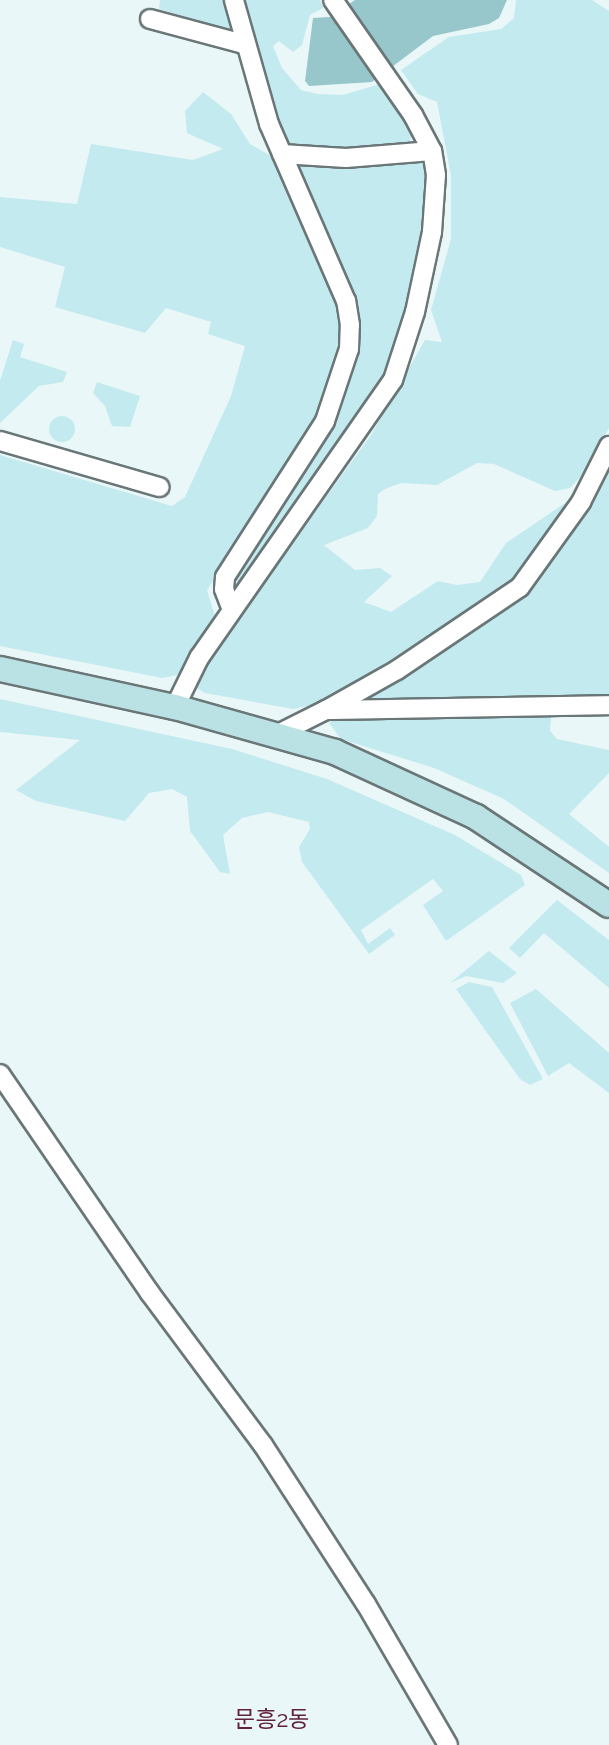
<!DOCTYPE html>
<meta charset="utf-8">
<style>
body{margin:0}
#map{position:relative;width:609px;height:1745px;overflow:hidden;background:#eaf7f9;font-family:Raleway,"Noto Sans KR",sans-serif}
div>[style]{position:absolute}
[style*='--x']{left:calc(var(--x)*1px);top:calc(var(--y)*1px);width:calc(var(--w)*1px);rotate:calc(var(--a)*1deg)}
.green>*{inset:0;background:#c3eaee}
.round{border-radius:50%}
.water>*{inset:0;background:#97c6cb}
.roads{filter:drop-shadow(2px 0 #6a7677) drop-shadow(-2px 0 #6a7677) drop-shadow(0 2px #6a7677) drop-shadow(0 -2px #6a7677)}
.street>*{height:18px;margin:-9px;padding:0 9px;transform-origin:9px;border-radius:9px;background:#fff}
.secondary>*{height:24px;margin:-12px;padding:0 12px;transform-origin:12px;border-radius:12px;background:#bae1e4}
span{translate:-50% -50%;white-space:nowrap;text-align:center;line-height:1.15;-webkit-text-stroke:6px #eaf7f9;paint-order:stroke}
.quarter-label{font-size:23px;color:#61203e}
</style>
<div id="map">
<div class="green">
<div style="clip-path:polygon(160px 0,228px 0,233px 31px,159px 9px)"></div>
<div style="clip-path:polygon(243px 0,320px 0,323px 8px,310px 15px,302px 45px,293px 52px,279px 41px,273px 46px,282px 68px,301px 90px,317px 94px,343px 95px,380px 84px,412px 131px,410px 142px,392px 148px,306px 152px,289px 144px,278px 127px)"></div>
<div style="clip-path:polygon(516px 0,592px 0,609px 11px,609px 428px,583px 474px,570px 488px,555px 491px,494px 464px,477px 463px,437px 485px,401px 483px,385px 489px,378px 494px,377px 516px,368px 528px,324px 545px,355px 570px,380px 568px,392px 576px,364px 602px,391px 612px,438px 581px,457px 585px,480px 582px,506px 543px,574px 497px,526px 574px,506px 589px,321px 703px,293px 709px,205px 693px,195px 687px,208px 660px,371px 435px,425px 340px,442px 342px,431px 310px,451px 239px,451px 176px,437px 102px,418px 94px,401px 70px,449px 37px,501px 29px,514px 18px)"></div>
<div style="clip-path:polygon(203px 92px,231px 114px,250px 144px,276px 159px,340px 304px,344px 346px,321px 417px,207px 590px,215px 616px,182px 674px,162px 678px,0 646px,0 455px,172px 506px,185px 497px,231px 396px,245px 346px,208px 334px,211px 322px,166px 308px,145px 333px,55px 307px,65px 267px,0 247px,0 197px,77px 204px,91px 144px,193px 160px,223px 149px,187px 133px,185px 111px)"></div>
<div style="clip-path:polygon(420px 160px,428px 169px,427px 205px,416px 273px,387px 373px,364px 414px,237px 590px,236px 569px,294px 485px,329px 422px,353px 351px,298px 175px,301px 164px)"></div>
<div style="clip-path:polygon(13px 340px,24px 344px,20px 357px,67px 372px,63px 382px,39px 386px,0 423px,0 381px)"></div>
<div style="clip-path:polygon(97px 382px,140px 396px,130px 427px,112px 426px,105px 406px,93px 393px)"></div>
<div class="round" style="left:49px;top:416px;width:26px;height:26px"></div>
<div style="clip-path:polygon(609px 462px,609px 697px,362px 705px,359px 698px,521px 593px)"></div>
<div style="clip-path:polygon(0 699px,232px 749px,327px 779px,455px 835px,521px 875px,525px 885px,446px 941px,423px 905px,443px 891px,433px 879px,361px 930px,368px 944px,390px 928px,395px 935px,369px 954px,302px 862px,299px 847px,310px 829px,309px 822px,268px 812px,242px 818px,223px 835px,230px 874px,220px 872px,190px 831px,187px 797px,172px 789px,149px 793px,125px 821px,36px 801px,16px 790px,80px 740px,0 732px)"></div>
<div style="clip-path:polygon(341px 715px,551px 717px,550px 731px,557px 739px,609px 750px,609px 773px,569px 814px,609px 847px,609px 873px,504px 799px,434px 768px,341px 739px,329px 723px)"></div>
<div style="clip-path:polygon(557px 900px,609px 940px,609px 988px,544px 933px,520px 958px,509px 948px)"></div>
<div style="clip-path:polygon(489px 951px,517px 973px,503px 983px,466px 976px,450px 983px)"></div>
<div style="clip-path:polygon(469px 982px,492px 987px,543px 1079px,530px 1085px,520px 1079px,456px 989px)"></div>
<div style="clip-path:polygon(536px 989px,609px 1053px,609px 1093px,569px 1063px,548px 1076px,510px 1003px)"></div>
</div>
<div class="water">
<div style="clip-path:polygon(355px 0,507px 0,499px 18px,489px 24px,433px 36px,372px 82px,309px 86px,305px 81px,313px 18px,330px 17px)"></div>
</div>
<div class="roads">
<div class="street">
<div style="--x:150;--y:19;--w:96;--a:15"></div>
<div style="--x:282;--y:154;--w:64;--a:3.6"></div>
<div style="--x:346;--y:158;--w:86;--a:-4.7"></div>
<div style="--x:0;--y:441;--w:166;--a:16.1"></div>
<div style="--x:232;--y:610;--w:22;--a:-111"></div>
<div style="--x:224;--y:589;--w:12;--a:-85"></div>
<div style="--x:225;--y:577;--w:185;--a:-57.3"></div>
<div style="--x:325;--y:421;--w:76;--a:-71.6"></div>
<div style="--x:349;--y:349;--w:24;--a:-88"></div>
<div style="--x:350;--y:325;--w:24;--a:-99"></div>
<div style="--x:346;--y:301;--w:193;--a:-113.5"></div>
<div style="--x:269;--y:124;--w:129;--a:-105.8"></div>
<div style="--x:175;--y:707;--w:55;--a:-63.9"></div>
<div style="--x:199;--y:658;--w:339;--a:-55.1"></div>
<div style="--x:393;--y:380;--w:71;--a:-72.1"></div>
<div style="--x:415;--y:312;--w:82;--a:-78"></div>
<div style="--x:432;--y:232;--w:57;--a:-86"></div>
<div style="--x:436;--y:175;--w:24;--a:-99"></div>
<div style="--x:432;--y:151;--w:41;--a:-117.8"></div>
<div style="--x:413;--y:115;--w:140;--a:-124.8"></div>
<div style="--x:326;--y:710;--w:81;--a:-29.4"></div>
<div style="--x:397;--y:670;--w:148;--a:-34"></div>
<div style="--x:520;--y:587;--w:105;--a:-54.3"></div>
<div style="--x:581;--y:502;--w:63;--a:-63.4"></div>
<div style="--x:278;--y:734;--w:54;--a:-26.6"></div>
<div style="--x:326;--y:710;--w:283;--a:-1"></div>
<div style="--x:0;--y:1074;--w:265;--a:55.6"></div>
<div style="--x:150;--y:1293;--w:189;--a:53.4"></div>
<div style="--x:263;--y:1445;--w:189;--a:57.1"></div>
<div style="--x:366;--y:1604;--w:163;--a:59.8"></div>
</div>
<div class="secondary">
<div style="--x:0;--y:669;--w:179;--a:12.3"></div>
<div style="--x:175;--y:707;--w:166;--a:15.7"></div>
<div style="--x:335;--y:752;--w:155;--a:24.7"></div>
<div style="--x:476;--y:817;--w:159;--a:33.5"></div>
</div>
</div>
<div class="quarter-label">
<span style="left:272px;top:1719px">문흥2동</span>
</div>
</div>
